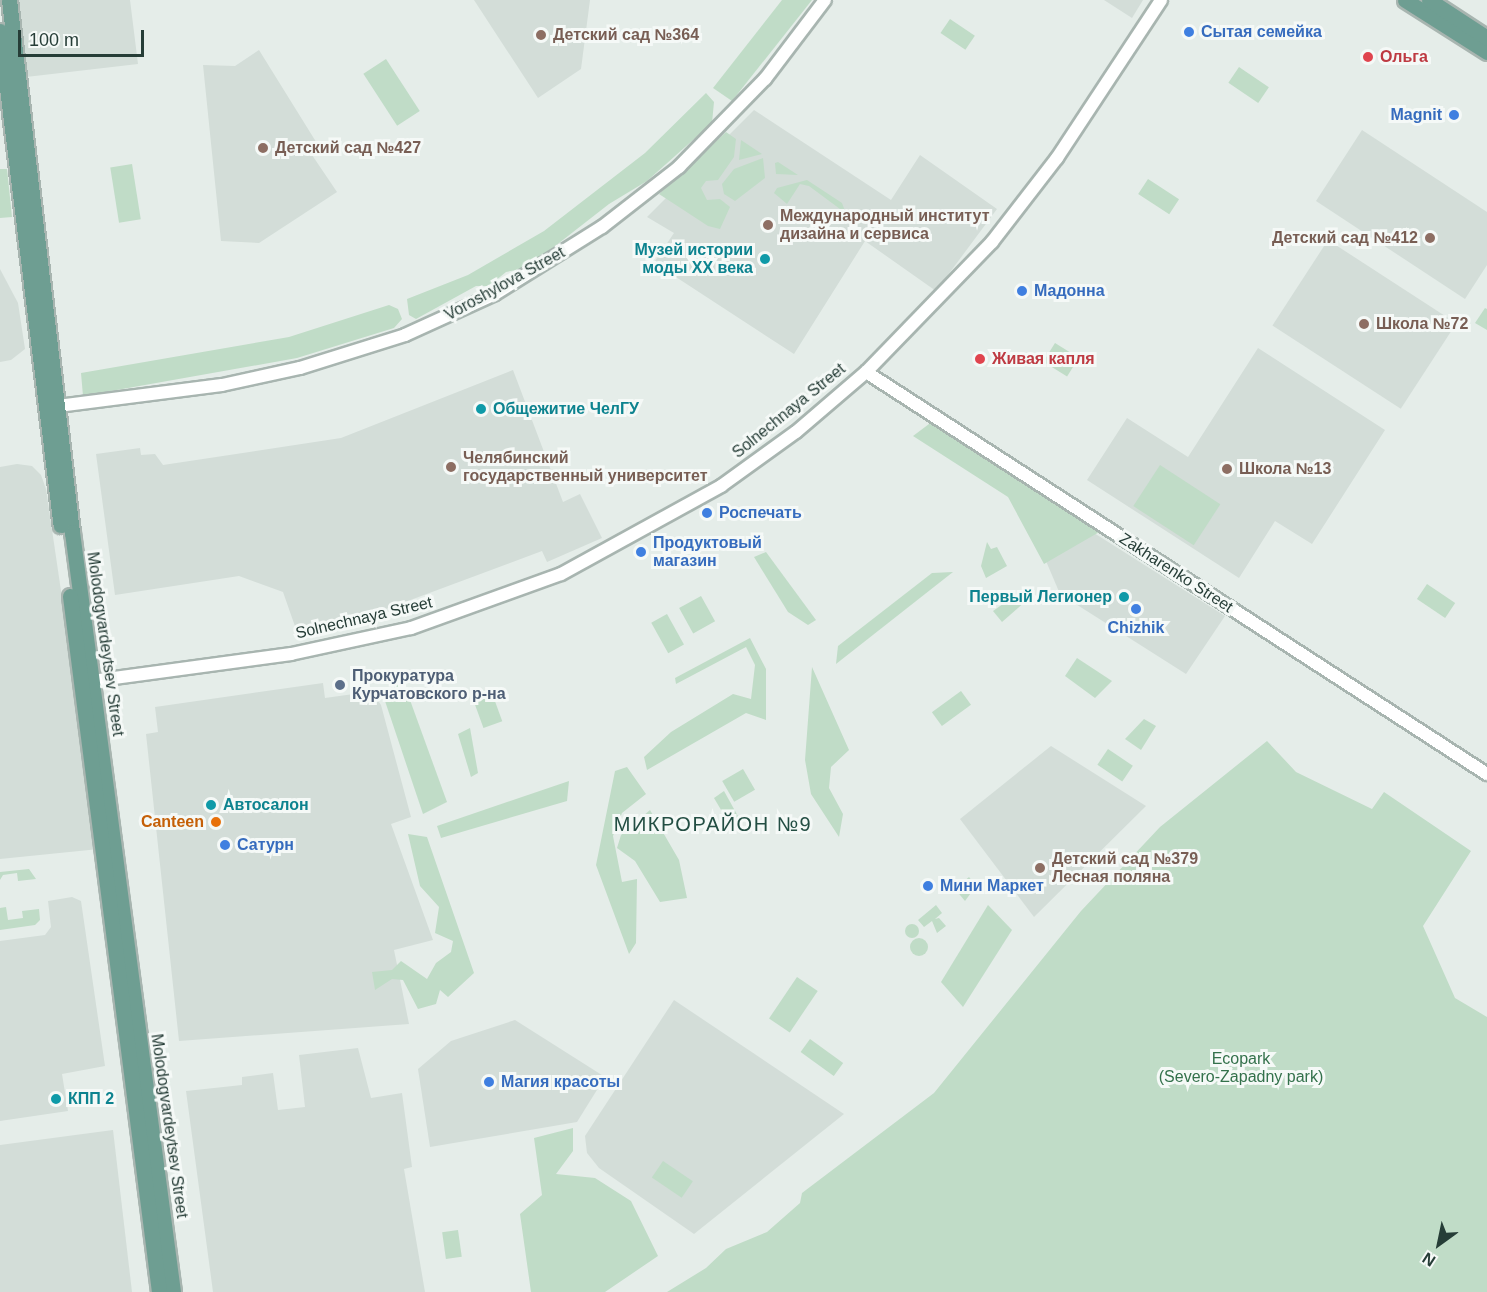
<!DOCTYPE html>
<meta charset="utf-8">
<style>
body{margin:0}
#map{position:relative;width:1487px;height:1292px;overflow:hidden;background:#e5ede9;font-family:Helvetica,sans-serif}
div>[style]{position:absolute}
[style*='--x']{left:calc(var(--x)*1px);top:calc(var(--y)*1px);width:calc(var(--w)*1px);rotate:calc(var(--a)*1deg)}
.built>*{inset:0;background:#d3ddd8;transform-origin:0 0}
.green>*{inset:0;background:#c0dcc7;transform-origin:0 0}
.round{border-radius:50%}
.roads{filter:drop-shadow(2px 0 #a8b5b0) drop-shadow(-2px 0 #a8b5b0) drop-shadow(0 2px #a8b5b0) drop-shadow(0 -2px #a8b5b0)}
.minor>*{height:12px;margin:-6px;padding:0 6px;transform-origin:6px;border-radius:6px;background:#fff}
.major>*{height:15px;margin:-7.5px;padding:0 7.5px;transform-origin:7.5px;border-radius:7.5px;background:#6e9e92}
.dots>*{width:16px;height:16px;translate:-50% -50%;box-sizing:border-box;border:3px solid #f5f9f7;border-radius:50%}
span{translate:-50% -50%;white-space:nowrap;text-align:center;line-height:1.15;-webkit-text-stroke:6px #f5f9f7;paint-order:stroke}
.shop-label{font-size:16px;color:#366cbe;font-weight:700}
.left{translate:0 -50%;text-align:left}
.right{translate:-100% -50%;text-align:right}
.education-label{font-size:16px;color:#785e54;font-weight:700}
.health-label{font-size:16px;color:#be3a42;font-weight:700}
.culture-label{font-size:16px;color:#0d838f;font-weight:700}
.street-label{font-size:16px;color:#263d37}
.service-label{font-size:16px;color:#4e5e75;font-weight:700}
.food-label{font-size:16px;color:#c56008;font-weight:700}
.park-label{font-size:16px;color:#33714b}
.quarter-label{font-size:20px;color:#234e43;letter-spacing:1.5px}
.north{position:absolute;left:1409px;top:1214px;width:60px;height:60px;-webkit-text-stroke:4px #f5f9f7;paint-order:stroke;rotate:213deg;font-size:16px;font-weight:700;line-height:24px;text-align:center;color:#263d37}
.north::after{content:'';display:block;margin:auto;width:21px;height:27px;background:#263d37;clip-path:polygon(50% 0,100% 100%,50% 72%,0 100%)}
.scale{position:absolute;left:18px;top:30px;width:126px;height:27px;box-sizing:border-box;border:3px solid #263d37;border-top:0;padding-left:8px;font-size:18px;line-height:21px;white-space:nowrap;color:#263d37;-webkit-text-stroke:4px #f5f9f7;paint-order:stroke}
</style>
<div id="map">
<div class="built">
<div style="clip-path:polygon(17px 0,130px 0,138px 64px,26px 77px)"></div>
<div style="clip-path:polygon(474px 0,590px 0,581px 69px,538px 98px)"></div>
<div style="clip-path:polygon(1104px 0,1143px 0,1132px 18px)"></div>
<div style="clip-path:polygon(259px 50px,318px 145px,310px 152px,337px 192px,259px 243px,221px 241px,203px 65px,235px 66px)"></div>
<div style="clip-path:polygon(754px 110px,891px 200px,920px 155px,997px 209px,936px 291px,865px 241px,794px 354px,659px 266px,655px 261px,674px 233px,647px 217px)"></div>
<div style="clip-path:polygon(1362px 130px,1487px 212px,1487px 265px,1465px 299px,1316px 201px)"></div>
<div style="left:1328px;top:240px;width:153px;height:102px;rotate:33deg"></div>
<div style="clip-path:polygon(0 269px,18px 303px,25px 349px,11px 360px,0 362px)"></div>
<div style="clip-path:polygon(1258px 348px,1385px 430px,1312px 544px,1275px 521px,1239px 578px,1087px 480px,1127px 418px,1188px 457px)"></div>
<div style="clip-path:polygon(513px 370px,563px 502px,580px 494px,602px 538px,547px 562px,542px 551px,389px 608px,297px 632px,283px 592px,239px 576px,115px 595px,96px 454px,140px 448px,141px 455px,155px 454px,163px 465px,341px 438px)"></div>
<div style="clip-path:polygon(17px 464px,32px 466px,41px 475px,46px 489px,99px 849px,0 859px,0 467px)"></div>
<div style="clip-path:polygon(1012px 481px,1225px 616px,1186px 674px,1060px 594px)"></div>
<div style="clip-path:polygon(323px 683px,325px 698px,368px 692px,374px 695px,381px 705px,411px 817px,391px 824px,433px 940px,394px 950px,409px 1024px,179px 1041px,146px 734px,158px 732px,155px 707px)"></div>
<div style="clip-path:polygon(1051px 746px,1146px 806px,1034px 917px,960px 819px)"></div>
<div style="clip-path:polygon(72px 897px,81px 901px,105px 1066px,62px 1074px,68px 1111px,0 1121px,0 941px,45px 935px,51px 927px,48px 901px)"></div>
<div style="clip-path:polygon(674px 1000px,844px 1114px,694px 1234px,599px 1168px,587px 1153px,585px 1136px)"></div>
<div style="clip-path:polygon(515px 1020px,605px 1077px,577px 1122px,430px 1147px,418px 1069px,451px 1041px)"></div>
<div style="clip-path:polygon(358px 1048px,371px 1098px,402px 1093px,412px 1167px,404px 1169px,425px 1292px,213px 1292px,186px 1091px,242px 1085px,242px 1077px,273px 1073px,278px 1110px,305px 1107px,299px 1055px)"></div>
<div style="clip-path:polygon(113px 1130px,132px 1292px,0 1292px,0 1145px)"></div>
</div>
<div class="green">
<div style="clip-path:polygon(782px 0,812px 0,732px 101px,713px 88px)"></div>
<div style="left:950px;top:19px;width:30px;height:17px;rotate:34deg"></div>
<div style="left:386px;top:59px;width:62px;height:27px;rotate:57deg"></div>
<div style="left:1239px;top:67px;width:36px;height:19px;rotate:34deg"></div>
<div style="clip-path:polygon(706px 93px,714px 102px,712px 123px,647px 181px,609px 204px,527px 268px,506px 272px,489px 286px,476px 286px,416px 319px,409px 315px,407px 299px,468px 275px,544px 231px,645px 153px)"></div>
<div style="clip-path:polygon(726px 132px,736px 139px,734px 157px,718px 180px,706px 181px,701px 188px,707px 200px,720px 199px,730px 207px,720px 229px,708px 226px,659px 194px)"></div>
<div style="clip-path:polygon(741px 140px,762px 154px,739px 160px)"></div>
<div style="clip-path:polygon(763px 158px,765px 178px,735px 201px,724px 194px,722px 184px,734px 169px)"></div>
<div style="clip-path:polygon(778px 162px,798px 175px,776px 174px,775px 163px)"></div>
<div style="left:132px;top:164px;width:56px;height:22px;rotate:81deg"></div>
<div style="clip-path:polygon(0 169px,7px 169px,12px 217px,0 218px)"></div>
<div style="left:1148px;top:179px;width:37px;height:18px;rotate:33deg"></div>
<div style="clip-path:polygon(807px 180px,842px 203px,845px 211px,841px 217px,837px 214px,840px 209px,809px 186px,800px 184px,787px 204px,774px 193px,777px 188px)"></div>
<div style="clip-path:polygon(389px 305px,398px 309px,402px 319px,394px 328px,297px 358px,83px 396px,81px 373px,289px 337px)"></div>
<div style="clip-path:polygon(1485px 308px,1487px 309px,1487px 330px,1475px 323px)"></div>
<div style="left:1055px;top:343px;width:28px;height:22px;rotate:32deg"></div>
<div style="clip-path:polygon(933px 421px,1101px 531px,1044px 564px,1008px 497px,913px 436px)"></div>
<div style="left:1160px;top:465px;width:72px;height:49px;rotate:33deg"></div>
<div style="clip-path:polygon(987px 542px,991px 549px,997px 547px,1007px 566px,986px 578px,981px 566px)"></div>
<div style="clip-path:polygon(766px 552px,816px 620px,808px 625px,788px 612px,754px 557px)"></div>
<div style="clip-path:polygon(953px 572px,836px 664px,838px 646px,932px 573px)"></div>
<div style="left:1427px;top:584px;width:34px;height:18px;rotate:34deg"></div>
<div style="clip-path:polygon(1021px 591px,1026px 601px,1002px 622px,993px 611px)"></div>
<div style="left:701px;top:596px;width:29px;height:25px;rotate:61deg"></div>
<div style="left:667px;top:614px;width:35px;height:18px;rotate:61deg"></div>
<div style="clip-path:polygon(750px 638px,766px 669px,766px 720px,746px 713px,647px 770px,644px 757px,671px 732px,733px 694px,751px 699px,755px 665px,746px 647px,676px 684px,675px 678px)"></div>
<div style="clip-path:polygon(1077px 658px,1112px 681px,1095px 698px,1065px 676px)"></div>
<div style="clip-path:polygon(812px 667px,849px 750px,831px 767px,829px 788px,843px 814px,839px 837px,811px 794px,805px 760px)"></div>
<div style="clip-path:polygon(402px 678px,447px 802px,423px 814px,384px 698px)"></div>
<div style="left:961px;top:691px;width:17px;height:36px;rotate:54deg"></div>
<div style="left:492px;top:693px;width:30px;height:20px;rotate:70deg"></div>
<div style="clip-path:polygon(1144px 719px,1156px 726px,1141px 750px,1125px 739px)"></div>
<div style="clip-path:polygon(470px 728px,478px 773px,471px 777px,458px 734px)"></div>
<div style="clip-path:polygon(1267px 741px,1296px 772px,1372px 809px,1384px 792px,1471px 851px,1423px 926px,1455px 998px,1487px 1017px,1487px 1292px,667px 1292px,706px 1268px,726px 1249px,767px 1232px,800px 1203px,802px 1193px,934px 1093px,1081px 911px,1160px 827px)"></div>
<div style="left:1108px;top:749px;width:30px;height:19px;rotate:34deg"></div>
<div style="clip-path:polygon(627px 767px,646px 794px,622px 813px,613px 836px,622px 882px,637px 879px,636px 943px,629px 954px,596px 865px,615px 771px)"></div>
<div style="left:743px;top:769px;width:24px;height:24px;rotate:60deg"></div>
<div style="clip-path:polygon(569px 781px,567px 801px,441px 838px,437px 826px)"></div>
<div style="clip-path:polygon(724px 791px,739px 818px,730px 825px,714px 798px)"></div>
<div style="clip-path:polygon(650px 810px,679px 860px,687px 898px,660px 902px,635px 861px,617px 848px,621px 835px)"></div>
<div style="clip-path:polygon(408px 834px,427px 837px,474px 973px,448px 997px,440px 990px,436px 1004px,418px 1009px,403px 980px,392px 979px,375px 990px,372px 972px,392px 970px,401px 961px,427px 979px,436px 963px,451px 952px,453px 941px,435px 933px,439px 907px,420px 886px)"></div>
<div style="clip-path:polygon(29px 869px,36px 879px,18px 881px,17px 873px,3px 875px,0 880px,0 872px)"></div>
<div style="clip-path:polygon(969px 877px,976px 886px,965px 901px,955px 889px)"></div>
<div style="clip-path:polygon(936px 905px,942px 913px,935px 919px,939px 918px,946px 926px,937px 933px,932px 921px,924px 927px,918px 920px)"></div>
<div style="clip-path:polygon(988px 905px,1012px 930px,963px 1007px,941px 982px)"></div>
<div style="clip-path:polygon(6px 907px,8px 920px,23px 918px,22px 911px,39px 909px,40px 920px,35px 925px,0 930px,0 908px)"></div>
<div class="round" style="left:905px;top:924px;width:14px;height:14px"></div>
<div class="round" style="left:910px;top:938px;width:18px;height:18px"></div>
<div style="left:797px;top:977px;width:25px;height:50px;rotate:34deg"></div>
<div style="left:810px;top:1039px;width:41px;height:16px;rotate:36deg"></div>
<div style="clip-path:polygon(573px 1128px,573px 1151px,556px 1174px,595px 1178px,631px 1201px,658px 1256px,605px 1292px,531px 1292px,520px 1214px,542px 1195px,534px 1138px)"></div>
<div style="left:663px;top:1161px;width:36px;height:20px;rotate:34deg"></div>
<div style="left:458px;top:1230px;width:27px;height:16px;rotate:82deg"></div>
</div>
<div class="roads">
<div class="minor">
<div style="--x:866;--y:372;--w:740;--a:32.92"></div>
<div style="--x:58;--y:406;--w:165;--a:-7.3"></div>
<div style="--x:222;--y:385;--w:80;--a:-12.3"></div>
<div style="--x:300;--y:368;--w:110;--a:-17.4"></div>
<div style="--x:405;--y:335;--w:99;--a:-24.5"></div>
<div style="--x:495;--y:294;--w:126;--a:-32.1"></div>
<div style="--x:602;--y:227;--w:98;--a:-37.9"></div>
<div style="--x:679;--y:167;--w:123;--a:-45.7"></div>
<div style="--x:765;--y:79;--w:99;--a:-52.8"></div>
<div style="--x:92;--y:681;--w:201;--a:-7.7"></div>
<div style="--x:291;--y:654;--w:123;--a:-12.2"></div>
<div style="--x:411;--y:628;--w:159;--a:-19.8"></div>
<div style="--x:561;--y:574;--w:183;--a:-28.8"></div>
<div style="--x:721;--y:486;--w:92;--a:-35.8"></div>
<div style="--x:796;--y:432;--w:92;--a:-40.6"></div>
<div style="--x:866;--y:372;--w:181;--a:-45.9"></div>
<div style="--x:992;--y:242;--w:106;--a:-52.3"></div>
<div style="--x:1057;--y:158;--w:189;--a:-56.6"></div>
</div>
<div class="major">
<div style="--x:9;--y:0;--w:536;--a:83.25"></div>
<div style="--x:72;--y:532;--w:767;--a:82.43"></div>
<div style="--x:1405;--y:0;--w:97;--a:32.4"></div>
<div style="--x:1429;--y:0;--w:69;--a:33.2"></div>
<div style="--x:0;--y:31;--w:498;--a:83"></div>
<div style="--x:70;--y:596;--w:702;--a:82.71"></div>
</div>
</div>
<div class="dots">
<div style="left:1189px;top:32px;background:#3f7fe0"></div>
<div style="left:541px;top:35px;background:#8d6e63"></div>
<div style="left:1368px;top:57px;background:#e0444e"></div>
<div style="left:1454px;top:115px;background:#3f7fe0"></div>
<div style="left:263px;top:148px;background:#8d6e63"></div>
<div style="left:768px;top:225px;background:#8d6e63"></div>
<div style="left:1430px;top:238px;background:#8d6e63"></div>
<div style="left:765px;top:259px;background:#0f9aa8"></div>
<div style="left:1022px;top:291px;background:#3f7fe0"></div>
<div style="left:1364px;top:324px;background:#8d6e63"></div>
<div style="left:980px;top:359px;background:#e0444e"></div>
<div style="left:481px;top:409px;background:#0f9aa8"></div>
<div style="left:451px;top:467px;background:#8d6e63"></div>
<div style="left:1227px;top:469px;background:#8d6e63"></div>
<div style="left:707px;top:513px;background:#3f7fe0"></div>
<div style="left:641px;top:552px;background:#3f7fe0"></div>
<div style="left:1124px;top:597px;background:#0f9aa8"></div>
<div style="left:1136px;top:609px;background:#3f7fe0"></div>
<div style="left:340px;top:685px;background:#5c6f8a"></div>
<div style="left:211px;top:805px;background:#0f9aa8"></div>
<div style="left:216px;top:822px;background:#e8710a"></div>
<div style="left:225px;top:845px;background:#3f7fe0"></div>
<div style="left:1040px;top:868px;background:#8d6e63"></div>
<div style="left:928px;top:886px;background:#3f7fe0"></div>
<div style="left:489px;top:1082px;background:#3f7fe0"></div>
<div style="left:56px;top:1099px;background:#0f9aa8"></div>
</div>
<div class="shop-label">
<span class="left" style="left:1201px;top:32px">Сытая семейка</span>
<span class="right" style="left:1442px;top:115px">Magnit</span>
<span class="left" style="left:1034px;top:291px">Мадонна</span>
<span class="left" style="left:719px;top:513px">Роспечать</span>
<span class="left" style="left:653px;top:552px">Продуктовый<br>магазин</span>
<span style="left:1136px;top:628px">Chizhik</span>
<span class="left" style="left:237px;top:845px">Сатурн</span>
<span class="left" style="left:940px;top:886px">Мини Маркет</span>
<span class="left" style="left:501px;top:1082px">Магия красоты</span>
</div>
<div class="education-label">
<span class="left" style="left:553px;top:35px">Детский сад №364</span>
<span class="left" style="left:275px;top:148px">Детский сад №427</span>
<span class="left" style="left:780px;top:225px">Международный институт<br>дизайна и сервиса</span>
<span class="right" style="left:1418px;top:238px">Детский сад №412</span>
<span class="left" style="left:1376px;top:324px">Школа №72</span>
<span class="left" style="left:463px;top:467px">Челябинский<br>государственный университет</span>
<span class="left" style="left:1239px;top:469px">Школа №13</span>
<span class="left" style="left:1052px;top:868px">Детский сад №379<br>Лесная поляна</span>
</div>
<div class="health-label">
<span class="left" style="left:1380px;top:57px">Ольга</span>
<span class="left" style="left:992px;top:359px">Живая капля</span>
</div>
<div class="culture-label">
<span class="right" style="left:753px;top:259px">Музей истории<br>моды XX века</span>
<span class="left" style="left:493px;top:409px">Общежитие ЧелГУ</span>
<span class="right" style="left:1112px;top:597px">Первый Легионер</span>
<span class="left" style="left:223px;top:805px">Автосалон</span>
<span class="left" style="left:68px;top:1099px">КПП 2</span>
</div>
<div class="street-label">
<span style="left:505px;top:284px;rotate:-29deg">Voroshylova Street</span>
<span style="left:789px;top:411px;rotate:-39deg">Solnechnaya Street</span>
<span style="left:1176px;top:573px;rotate:33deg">Zakharenko Street</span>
<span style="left:364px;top:618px;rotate:-13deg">Solnechnaya Street</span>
<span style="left:105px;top:644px;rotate:82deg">Molodogvardeytsev Street</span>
<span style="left:169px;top:1126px;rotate:82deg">Molodogvardeytsev Street</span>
</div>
<div class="service-label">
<span class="left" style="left:352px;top:685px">Прокуратура<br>Курчатовского р-на</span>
</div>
<div class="food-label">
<span class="right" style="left:204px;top:822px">Canteen</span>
</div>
<div class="park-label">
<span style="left:1241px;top:1068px">Ecopark<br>(Severo-Zapadny park)</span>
</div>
<div class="quarter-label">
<span style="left:713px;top:824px">МИКРОРАЙОН №9</span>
</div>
<div class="north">N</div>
<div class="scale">100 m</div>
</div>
